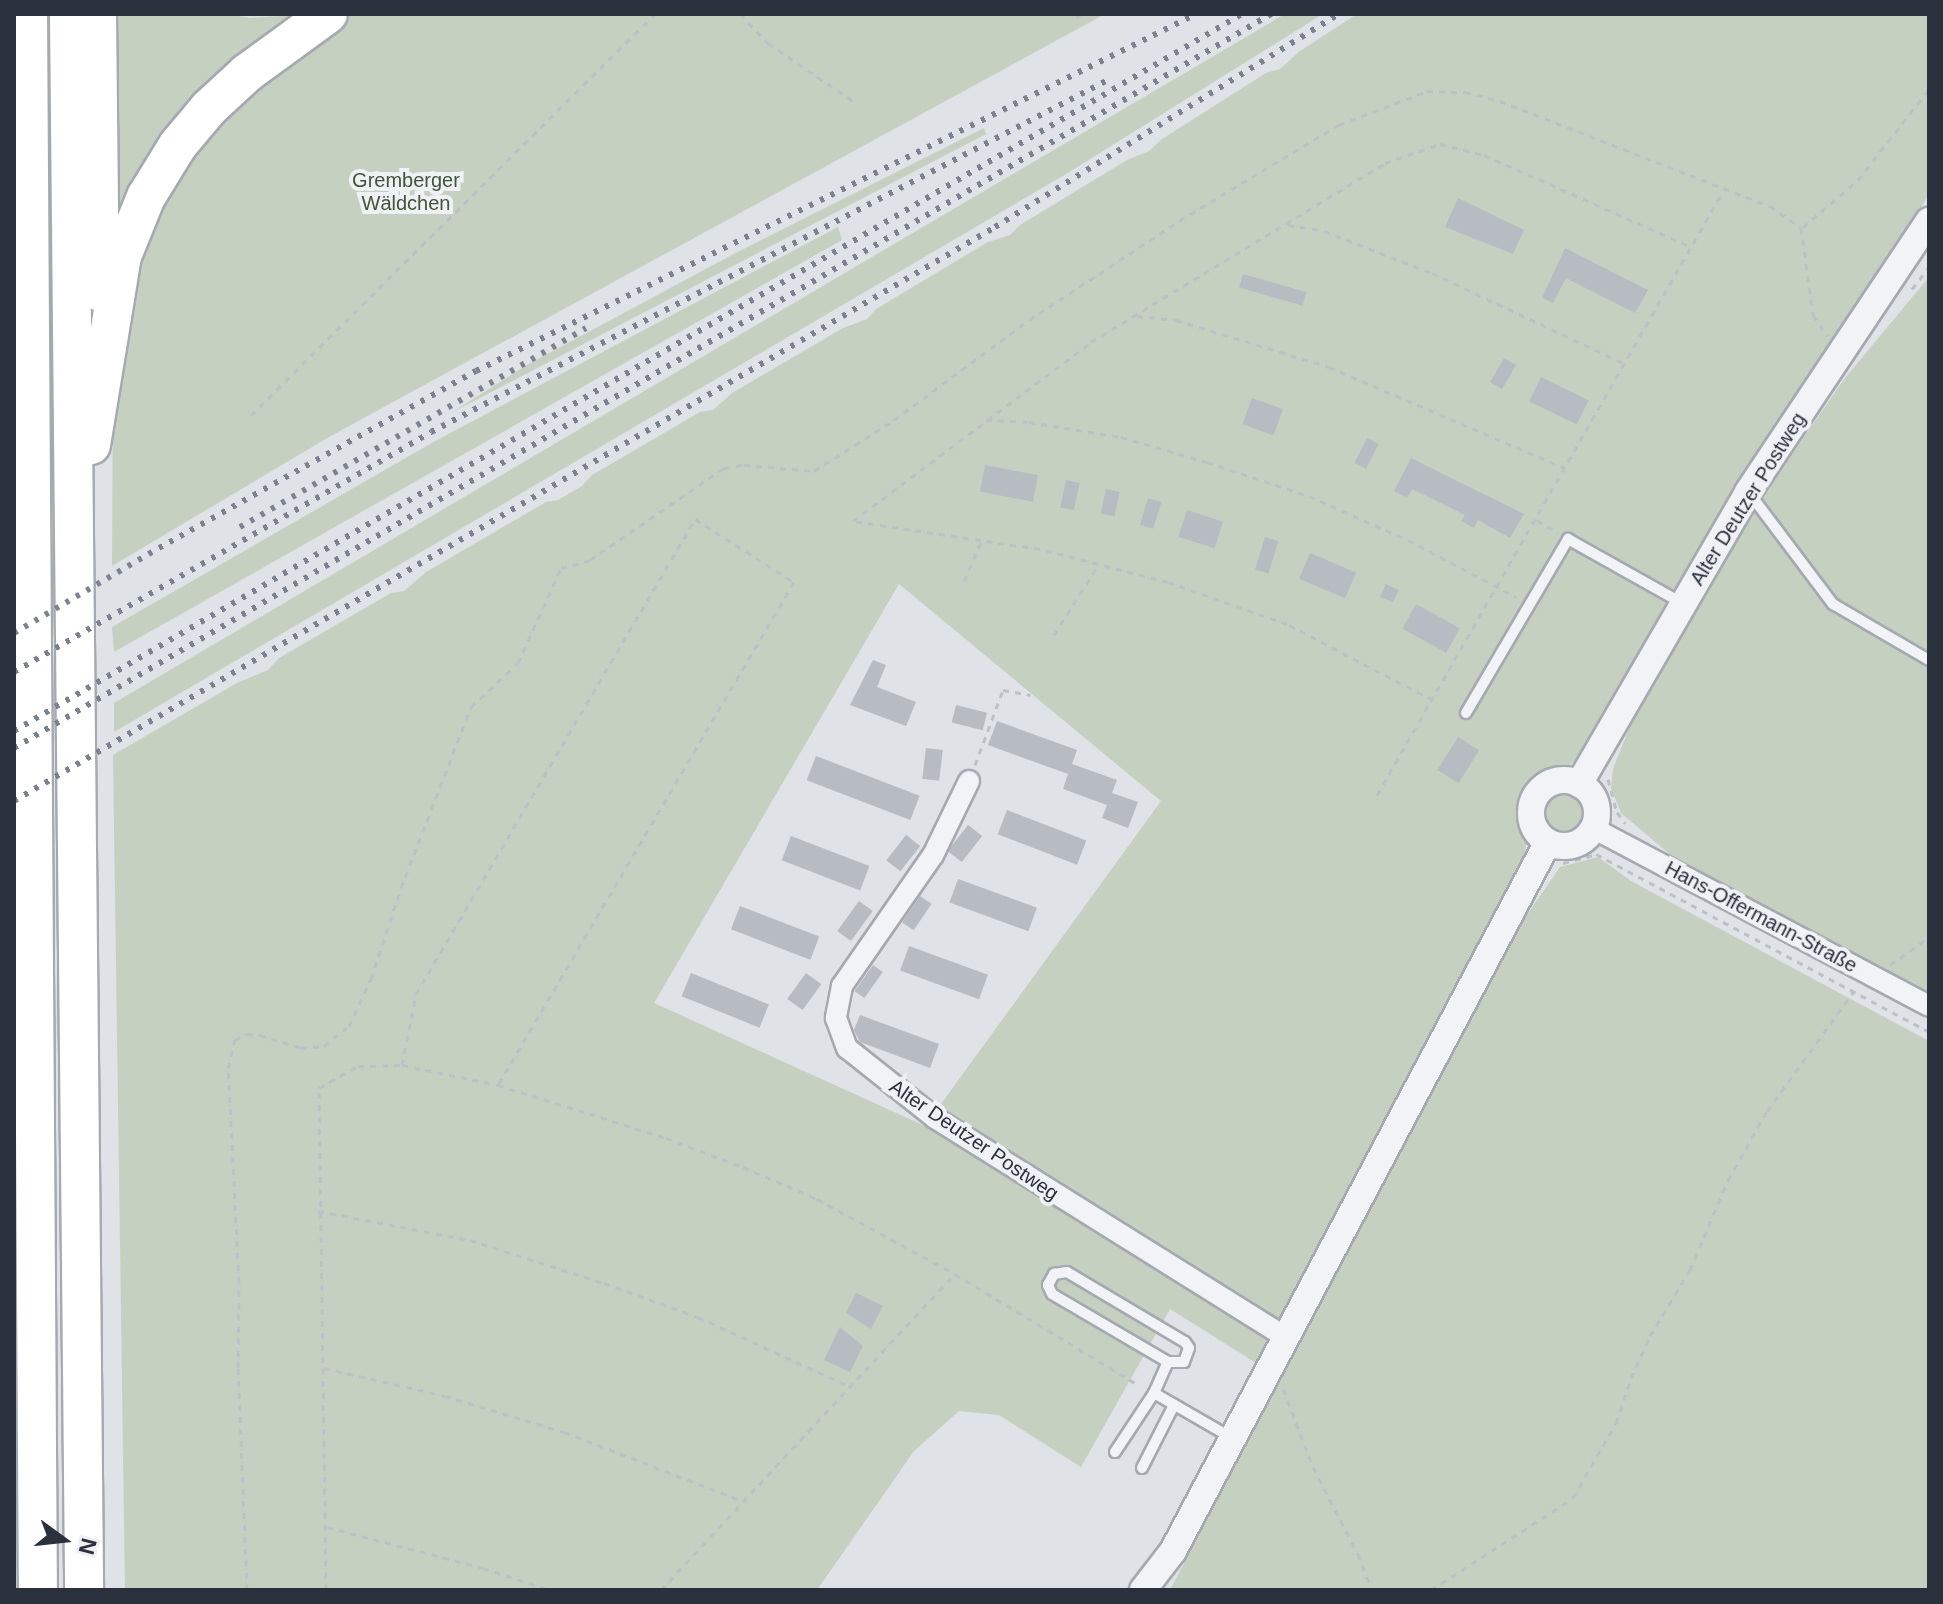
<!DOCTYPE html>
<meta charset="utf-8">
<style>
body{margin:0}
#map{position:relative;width:1943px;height:1604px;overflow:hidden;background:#dfe2e7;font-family:Helvetica,sans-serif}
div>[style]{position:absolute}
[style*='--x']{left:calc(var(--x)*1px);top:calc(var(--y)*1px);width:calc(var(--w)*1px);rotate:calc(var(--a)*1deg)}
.green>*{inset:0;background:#c5d0c1}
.round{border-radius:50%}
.building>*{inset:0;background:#b7bcc3;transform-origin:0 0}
.path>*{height:3px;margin-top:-1.5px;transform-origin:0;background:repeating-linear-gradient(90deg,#bec0c6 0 6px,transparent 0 12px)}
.roads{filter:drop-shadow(2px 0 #a5a9b0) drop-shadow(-2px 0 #a5a9b0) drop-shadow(0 2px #a5a9b0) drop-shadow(0 -2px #a5a9b0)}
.service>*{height:10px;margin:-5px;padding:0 5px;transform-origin:5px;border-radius:5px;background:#f2f3f6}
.minor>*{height:20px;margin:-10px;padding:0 10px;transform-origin:10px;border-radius:10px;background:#f2f3f6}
.tertiary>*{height:26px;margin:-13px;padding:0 13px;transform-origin:13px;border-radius:13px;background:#f2f3f6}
.tertiary>.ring{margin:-13px;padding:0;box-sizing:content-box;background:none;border:26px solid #f2f3f6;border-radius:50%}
.motorway>*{height:38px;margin:-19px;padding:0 19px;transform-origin:19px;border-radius:19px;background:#fff}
.rail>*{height:6px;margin-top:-3px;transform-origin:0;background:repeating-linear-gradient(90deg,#7b828f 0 4px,transparent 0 12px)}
span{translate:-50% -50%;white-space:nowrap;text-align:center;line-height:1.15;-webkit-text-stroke:8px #eff1f5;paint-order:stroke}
.park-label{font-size:20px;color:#3e5639}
.street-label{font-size:20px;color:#2a303c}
.frame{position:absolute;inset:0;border:16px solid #2a303c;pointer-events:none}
.north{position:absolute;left:24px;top:1500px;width:80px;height:80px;-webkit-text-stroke:6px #eff1f5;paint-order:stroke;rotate:105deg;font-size:22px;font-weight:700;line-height:32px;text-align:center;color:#2a303c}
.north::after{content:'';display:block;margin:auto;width:28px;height:36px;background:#2a303c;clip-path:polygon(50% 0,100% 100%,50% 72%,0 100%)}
</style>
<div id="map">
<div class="green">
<div style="clip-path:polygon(112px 14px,228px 14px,249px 18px,315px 14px,117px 240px)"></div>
<div style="clip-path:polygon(348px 14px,1105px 14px,329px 437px,112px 566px,113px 370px,155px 200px,254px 83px)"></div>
<div style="clip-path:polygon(1285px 14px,1323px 14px,1066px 174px,114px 732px,114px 703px)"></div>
<div style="clip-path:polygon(evenodd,1357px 14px,1929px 14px,1929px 194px,1832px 349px,1736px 486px,1599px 730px,1581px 756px,1568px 766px,1540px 774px,1527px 791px,1521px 807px,1527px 841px,1524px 858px,1509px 898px,1256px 1363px,1170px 1309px,1081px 1467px,999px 1415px,959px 1411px,914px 1451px,817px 1590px,125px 1590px,113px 755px,237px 683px,268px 670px,279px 658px,391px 593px,404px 591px,426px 572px,546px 502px,558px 500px,582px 486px,592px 475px,700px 412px,713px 410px,732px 393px,843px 328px,867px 319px,876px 309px,988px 242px,1010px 235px,1020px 225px,1127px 160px,1149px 151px,1162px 139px,1266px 73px,1280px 69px,1300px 51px,1357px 14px,899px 584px,1161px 801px,925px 1126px,654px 1003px,899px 584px)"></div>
<div style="clip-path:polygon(984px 128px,986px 134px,451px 413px,527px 365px,730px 256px)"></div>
<div style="clip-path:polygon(838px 227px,842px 240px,114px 652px,112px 627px,437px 440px)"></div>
<div style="clip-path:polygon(1929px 277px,1929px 995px,1679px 862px,1621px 813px,1611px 788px,1613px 769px,1630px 726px,1759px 502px,1845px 378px)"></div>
<div class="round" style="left:1542px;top:789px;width:46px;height:46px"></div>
<div style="clip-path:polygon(1598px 857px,1631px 881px,1929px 1041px,1929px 1590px,1170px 1590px,1524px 919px,1560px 867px)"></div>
</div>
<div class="building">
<div style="clip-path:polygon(1458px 198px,1524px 230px,1513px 254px,1445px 227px)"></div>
<div style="clip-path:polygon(1565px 248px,1648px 290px,1635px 313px,1566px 278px,1553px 303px,1542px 298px)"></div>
<div style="left:1243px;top:274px;width:66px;height:14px;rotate:16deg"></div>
<div style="left:1504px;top:358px;width:14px;height:28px;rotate:30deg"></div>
<div style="left:1541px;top:377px;width:53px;height:27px;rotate:26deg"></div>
<div style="left:1252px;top:398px;width:33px;height:28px;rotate:20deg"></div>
<div style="left:1367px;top:438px;width:13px;height:28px;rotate:27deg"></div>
<div style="clip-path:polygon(1411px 458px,1524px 514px,1510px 538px,1478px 520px,1474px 528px,1461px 521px,1465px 515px,1412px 489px,1407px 498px,1394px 491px)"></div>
<div style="left:985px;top:465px;width:54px;height:27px;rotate:11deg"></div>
<div style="left:1066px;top:480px;width:14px;height:28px;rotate:12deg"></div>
<div style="left:1106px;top:489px;width:14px;height:25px;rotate:12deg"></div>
<div style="left:1148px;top:498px;width:14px;height:28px;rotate:17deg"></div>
<div style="left:1187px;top:510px;width:38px;height:28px;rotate:18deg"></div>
<div style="left:1265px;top:537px;width:14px;height:34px;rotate:17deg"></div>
<div style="left:1310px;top:553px;width:50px;height:28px;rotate:23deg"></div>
<div style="left:1386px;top:584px;width:14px;height:14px;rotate:25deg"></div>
<div style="left:1416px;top:604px;width:50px;height:28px;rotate:29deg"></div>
<div style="clip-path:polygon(873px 660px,886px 665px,877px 687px,916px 702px,906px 726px,850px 705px)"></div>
<div style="left:956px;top:705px;width:32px;height:18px;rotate:14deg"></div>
<div style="clip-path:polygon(997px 721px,1077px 750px,1072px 764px,1117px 780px,1112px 793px,1138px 802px,1128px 828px,1102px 818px,1107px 805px,1063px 789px,1068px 774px,988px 745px)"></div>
<div style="left:1458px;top:737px;width:25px;height:39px;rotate:32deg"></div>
<div style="left:926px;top:748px;width:17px;height:31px;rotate:7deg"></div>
<div style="left:816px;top:756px;width:111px;height:26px;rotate:21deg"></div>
<div style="left:1007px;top:810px;width:85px;height:26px;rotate:21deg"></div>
<div style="left:968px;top:825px;width:18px;height:33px;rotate:38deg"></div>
<div style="left:906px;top:835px;width:18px;height:32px;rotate:38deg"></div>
<div style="left:791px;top:836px;width:84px;height:26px;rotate:21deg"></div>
<div style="left:958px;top:879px;width:84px;height:25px;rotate:20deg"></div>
<div style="left:920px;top:896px;width:14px;height:32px;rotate:34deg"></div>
<div style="left:859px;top:901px;width:17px;height:37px;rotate:36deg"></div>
<div style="left:740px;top:906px;width:85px;height:25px;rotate:21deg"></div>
<div style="left:909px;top:946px;width:84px;height:26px;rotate:20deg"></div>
<div style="left:873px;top:965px;width:12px;height:32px;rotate:35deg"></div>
<div style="left:691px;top:973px;width:84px;height:25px;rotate:22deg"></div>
<div style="left:806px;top:973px;width:19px;height:32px;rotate:36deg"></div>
<div style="clip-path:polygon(860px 1015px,939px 1044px,930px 1068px,860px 1042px,854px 1030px)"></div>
<div style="clip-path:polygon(856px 1293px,883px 1306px,871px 1329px,846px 1313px)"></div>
<div style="clip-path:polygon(840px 1327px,863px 1346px,850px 1372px,824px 1360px)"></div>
</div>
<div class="path">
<div style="--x:740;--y:14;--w:40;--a:46"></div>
<div style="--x:768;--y:43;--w:108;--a:34.4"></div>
<div style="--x:1077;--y:18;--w:5;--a:-53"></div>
<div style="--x:1288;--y:225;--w:36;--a:9"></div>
<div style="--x:1324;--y:231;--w:116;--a:21.3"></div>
<div style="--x:1432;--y:273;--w:211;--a:25.2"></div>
<div style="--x:1803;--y:227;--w:72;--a:-40.5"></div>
<div style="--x:1858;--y:180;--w:115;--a:-52"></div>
<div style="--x:1912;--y:289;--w:28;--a:-52"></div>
<div style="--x:1137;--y:316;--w:39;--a:6"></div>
<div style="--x:1176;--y:320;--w:160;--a:17.1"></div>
<div style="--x:1329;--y:367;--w:257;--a:23.2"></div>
<div style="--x:251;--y:415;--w:569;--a:-44.79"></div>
<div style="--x:986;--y:420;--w:43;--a:2.7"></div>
<div style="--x:1029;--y:422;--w:93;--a:9.3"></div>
<div style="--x:1121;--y:437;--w:90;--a:16.2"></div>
<div style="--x:1207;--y:462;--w:108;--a:18.4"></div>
<div style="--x:1309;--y:496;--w:108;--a:24"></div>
<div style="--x:1408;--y:540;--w:122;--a:27.8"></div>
<div style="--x:1537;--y:520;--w:25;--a:32"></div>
<div style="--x:964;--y:581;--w:45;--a:-66.3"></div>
<div style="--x:1054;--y:635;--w:84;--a:-57.6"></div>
<div style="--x:1433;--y:700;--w:165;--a:-152.5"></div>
<div style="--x:1287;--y:624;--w:126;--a:-160.6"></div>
<div style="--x:1168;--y:582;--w:132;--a:-165.5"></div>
<div style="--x:1040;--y:549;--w:189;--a:-171.5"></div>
<div style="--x:853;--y:521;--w:298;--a:-36.9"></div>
<div style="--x:1091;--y:342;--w:344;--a:-31.3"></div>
<div style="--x:1385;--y:163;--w:58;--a:-19.1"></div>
<div style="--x:1440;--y:144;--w:45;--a:14"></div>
<div style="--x:1484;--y:155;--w:224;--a:23.9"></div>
<div style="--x:975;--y:765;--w:80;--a:-69.5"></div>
<div style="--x:1003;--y:690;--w:28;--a:10"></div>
<div style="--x:1608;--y:779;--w:34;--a:75"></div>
<div style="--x:1617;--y:812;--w:14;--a:54"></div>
<div style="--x:1377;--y:795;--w:696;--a:-60.19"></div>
<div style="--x:1563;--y:863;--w:34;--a:-15"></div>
<div style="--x:1596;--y:854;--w:378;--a:28.1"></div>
<div style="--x:1890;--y:965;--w:48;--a:-35.7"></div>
<div style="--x:402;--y:1065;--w:72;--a:-78.8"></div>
<div style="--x:416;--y:994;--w:551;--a:-59.57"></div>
<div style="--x:695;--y:519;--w:117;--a:32.5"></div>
<div style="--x:794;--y:582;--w:584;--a:120.48"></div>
<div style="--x:318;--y:1211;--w:155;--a:10.8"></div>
<div style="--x:470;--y:1240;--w:141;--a:17.8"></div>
<div style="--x:604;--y:1283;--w:100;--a:19.9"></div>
<div style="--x:698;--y:1317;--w:168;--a:24.6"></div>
<div style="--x:324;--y:1368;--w:124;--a:13"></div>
<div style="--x:445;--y:1396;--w:124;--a:16.8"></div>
<div style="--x:564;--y:1432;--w:192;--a:21.1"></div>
<div style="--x:1283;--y:1389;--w:84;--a:69"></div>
<div style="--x:1313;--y:1467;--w:98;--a:62.7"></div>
<div style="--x:1358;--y:1554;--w:39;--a:69"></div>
<div style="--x:327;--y:1527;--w:161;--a:14.7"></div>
<div style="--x:483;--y:1568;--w:71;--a:18.2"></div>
<div style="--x:247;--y:1590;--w:222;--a:-92.3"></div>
<div style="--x:238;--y:1368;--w:86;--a:-89.3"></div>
<div style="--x:239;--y:1282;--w:214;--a:-92.9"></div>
<div style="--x:228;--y:1068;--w:29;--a:-76"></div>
<div style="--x:235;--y:1040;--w:13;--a:-27"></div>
<div style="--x:247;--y:1034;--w:13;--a:4"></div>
<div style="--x:260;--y:1035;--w:43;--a:17.6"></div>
<div style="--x:301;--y:1048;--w:23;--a:-5"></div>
<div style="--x:324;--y:1046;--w:32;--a:-39"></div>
<div style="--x:349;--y:1026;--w:52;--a:-64.9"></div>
<div style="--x:371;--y:979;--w:96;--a:-71.8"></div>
<div style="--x:401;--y:888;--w:194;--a:-68.9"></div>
<div style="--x:471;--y:707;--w:64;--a:-43.1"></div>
<div style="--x:518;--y:663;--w:104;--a:-65.6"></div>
<div style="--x:561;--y:568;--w:30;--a:-15"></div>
<div style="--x:590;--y:560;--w:163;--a:-34.5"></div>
<div style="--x:724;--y:468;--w:20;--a:-9"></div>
<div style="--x:744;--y:465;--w:70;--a:4.9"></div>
<div style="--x:814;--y:471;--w:95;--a:-32.5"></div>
<div style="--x:894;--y:420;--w:168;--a:-36.5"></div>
<div style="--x:1029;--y:320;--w:193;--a:-33.4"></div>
<div style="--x:1190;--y:214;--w:174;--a:-30.9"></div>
<div style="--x:1339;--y:125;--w:94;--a:-21.1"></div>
<div style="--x:1427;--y:91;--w:38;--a:2"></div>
<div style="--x:1465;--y:92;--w:36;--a:14"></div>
<div style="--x:1500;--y:101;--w:290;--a:21.3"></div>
<div style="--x:1770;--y:206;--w:38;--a:35"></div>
<div style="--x:1801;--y:228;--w:88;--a:82.1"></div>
<div style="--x:1813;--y:315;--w:25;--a:56"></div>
<div style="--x:326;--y:1590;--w:502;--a:-90.8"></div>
<div style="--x:319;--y:1088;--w:45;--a:-29.4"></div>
<div style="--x:358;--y:1066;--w:44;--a:-1.3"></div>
<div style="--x:402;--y:1065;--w:98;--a:11.8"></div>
<div style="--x:498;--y:1085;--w:176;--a:17.5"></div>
<div style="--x:666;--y:1138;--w:82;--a:20.6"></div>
<div style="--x:743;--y:1167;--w:81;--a:23.4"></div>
<div style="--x:817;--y:1199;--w:157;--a:28.5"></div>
<div style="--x:955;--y:1274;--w:216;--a:31.2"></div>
<div style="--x:661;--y:1590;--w:432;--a:-47.1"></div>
<div style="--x:1431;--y:1590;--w:169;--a:-32.9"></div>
<div style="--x:1573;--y:1498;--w:86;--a:-60.2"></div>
<div style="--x:1616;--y:1423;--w:47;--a:-71.6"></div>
<div style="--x:1631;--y:1378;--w:46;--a:-65.7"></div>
<div style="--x:1650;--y:1336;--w:77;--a:-58.8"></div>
<div style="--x:1690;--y:1270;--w:98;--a:-67.1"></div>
<div style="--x:1728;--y:1180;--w:79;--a:-60.5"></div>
<div style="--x:1767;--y:1111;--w:148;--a:-54.1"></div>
</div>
<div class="roads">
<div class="service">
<div style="--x:1750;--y:494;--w:138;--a:53"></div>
<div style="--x:1833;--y:604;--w:111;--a:30.3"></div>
<div style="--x:1466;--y:713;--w:202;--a:-59.6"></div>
<div style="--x:1568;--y:539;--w:131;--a:29.3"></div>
<div style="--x:1154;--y:1393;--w:90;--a:30"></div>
<div style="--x:1115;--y:1452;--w:71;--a:-56.5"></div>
<div style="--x:1154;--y:1393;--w:34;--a:-66"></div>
<div style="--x:1168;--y:1362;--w:134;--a:-149.6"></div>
<div style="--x:1052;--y:1294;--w:10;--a:-114"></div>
<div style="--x:1048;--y:1285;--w:13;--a:-61"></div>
<div style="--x:1054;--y:1274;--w:13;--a:-9"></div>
<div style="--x:1067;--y:1272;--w:137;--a:30.7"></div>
<div style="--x:1185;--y:1342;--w:7;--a:56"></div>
<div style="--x:1189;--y:1348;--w:15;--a:110"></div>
<div style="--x:1184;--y:1362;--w:16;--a:180"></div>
<div style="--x:1142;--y:1468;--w:71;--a:-63.1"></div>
</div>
<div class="minor">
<div style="--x:969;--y:781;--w:82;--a:115.9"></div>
<div style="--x:933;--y:855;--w:160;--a:124.8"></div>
<div style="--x:842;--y:986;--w:33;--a:101"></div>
<div style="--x:836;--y:1018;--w:32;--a:70"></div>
<div style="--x:847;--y:1048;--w:112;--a:38.5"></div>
<div style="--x:935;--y:1118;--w:413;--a:32"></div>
<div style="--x:1593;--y:828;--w:380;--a:27.9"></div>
</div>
<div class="tertiary">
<div class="ring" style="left:1531px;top:780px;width:40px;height:40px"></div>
<div style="--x:1579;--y:784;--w:337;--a:-59.9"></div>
<div style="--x:1748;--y:492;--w:326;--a:-56.3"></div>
<div style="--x:1143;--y:1590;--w:49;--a:-52.4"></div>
<div style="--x:1173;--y:1551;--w:802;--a:-62.13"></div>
</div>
<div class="motorway">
<div style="--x:28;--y:14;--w:1576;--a:89.64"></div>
<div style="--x:69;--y:14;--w:1576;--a:89.45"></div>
<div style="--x:97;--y:14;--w:278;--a:89.4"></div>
<div style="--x:91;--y:445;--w:192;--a:-80.7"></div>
<div style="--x:122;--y:256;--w:64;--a:-67.9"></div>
<div style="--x:146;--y:197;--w:61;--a:-58.4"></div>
<div style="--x:178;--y:145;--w:48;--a:-50"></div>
<div style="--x:209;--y:108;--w:52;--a:-42.6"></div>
<div style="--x:247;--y:73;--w:100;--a:-36.1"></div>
</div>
</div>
<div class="rail">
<div style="--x:240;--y:527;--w:399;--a:-29.9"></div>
<div style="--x:14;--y:633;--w:168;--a:-30.4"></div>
<div style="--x:159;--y:548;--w:363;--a:-29.2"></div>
<div style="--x:476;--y:371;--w:804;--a:-26.37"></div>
<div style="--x:14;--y:672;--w:481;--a:-29.9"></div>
<div style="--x:431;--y:432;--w:761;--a:-27.47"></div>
<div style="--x:14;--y:731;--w:1422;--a:-30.28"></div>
<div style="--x:14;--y:748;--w:1456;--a:-30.28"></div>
<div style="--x:14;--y:801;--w:1137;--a:-30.33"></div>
<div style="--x:995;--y:227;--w:404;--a:-31.8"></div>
</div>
<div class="park-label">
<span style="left:406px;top:192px">Gremberger<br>Wäldchen</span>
</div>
<div class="street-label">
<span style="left:1748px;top:499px;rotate:-58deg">Alter Deutzer Postweg</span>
<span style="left:1761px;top:917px;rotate:28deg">Hans-Offermann-Straße</span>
<span style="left:974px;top:1140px;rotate:34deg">Alter Deutzer Postweg</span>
</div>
<div class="frame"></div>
<div class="north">N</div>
</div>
